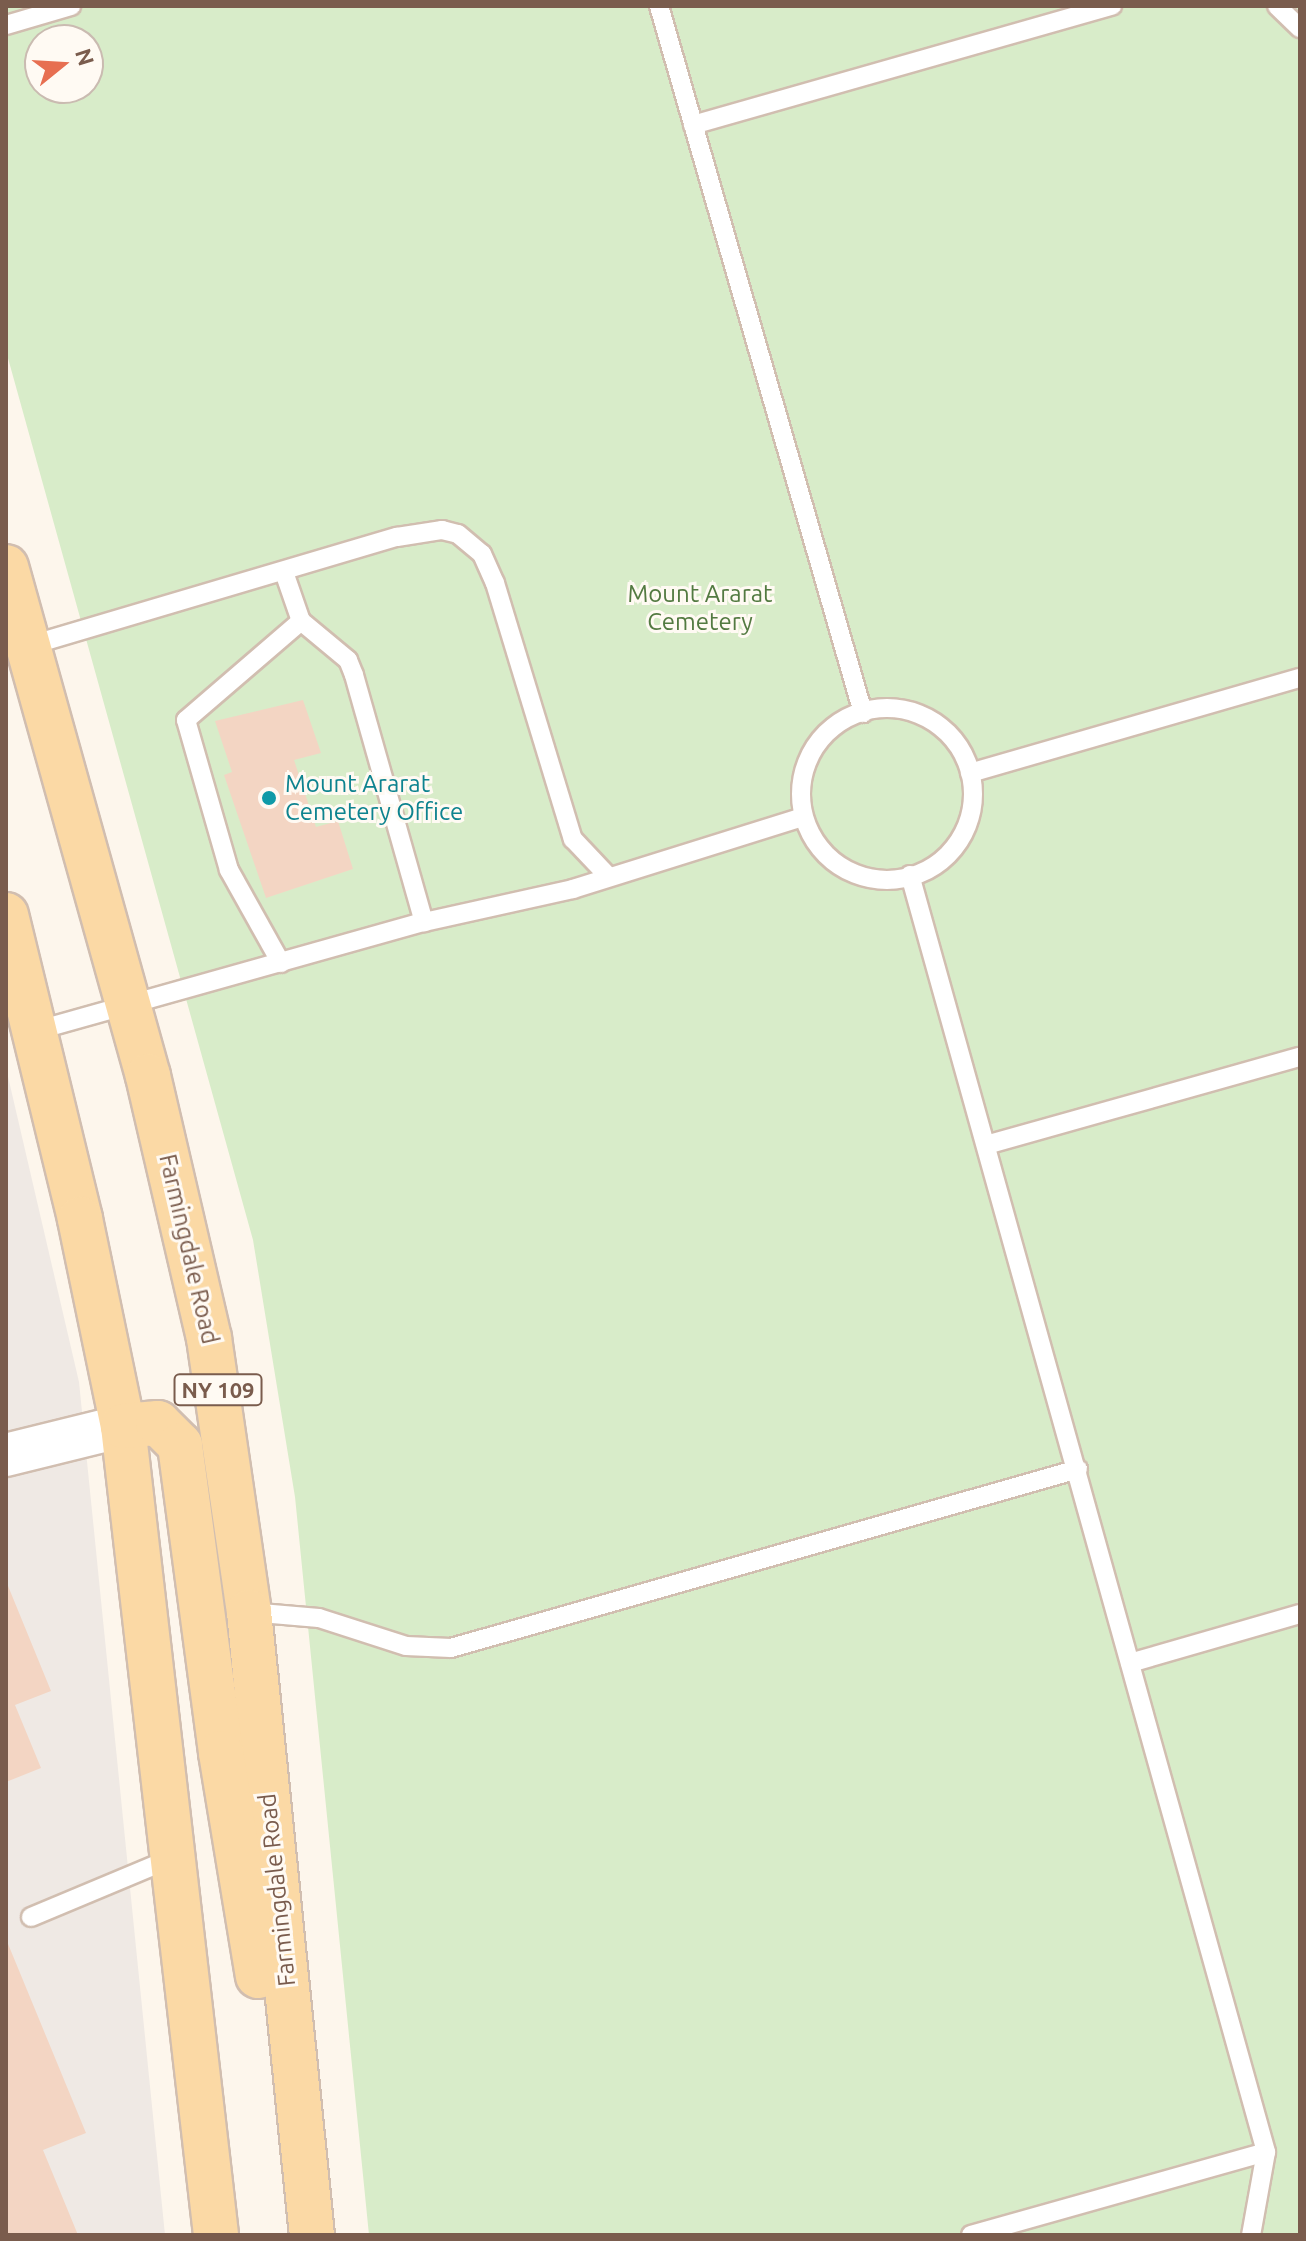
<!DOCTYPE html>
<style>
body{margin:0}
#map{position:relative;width:1306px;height:2241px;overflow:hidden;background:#fdf6ec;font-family:Ubuntu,sans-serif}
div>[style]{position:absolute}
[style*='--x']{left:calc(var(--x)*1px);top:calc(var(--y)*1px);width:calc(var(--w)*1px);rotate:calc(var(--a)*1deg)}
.industrial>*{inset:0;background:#efe9e4}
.green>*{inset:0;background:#d8ecc9}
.building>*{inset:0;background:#f3d5c3}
.roads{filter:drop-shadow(2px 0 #d1beb0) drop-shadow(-2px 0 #d1beb0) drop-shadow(0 2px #d1beb0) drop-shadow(0 -2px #d1beb0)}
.service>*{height:18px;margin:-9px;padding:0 9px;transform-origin:9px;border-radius:9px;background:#fff}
.service>.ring{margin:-9px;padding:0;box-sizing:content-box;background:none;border:18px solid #fff;border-radius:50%}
.tertiary>*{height:42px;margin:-21px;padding:0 21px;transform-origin:21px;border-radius:21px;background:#fff}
.primary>*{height:44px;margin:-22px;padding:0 22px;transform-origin:22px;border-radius:22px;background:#fbd9a5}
.dots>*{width:22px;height:22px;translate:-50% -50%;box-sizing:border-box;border:4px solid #fffaf3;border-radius:50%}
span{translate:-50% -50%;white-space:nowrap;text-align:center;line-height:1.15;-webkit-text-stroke:6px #fffaf3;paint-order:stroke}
.shield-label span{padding:2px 6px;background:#fffaf3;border:2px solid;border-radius:6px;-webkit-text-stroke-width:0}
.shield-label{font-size:22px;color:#7a5c4d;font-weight:700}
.park-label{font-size:24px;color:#537a41}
.culture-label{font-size:24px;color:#0d838f}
.left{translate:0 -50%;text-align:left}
.street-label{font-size:24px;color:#7a5c4d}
.frame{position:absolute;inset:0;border:8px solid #7a5c4d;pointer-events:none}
.north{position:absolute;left:24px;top:24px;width:80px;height:80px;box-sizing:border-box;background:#fffaf3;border:2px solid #cabbb1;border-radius:50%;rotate:72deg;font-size:22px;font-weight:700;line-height:32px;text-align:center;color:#7a5c4d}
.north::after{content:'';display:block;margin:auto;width:28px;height:36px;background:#e76f51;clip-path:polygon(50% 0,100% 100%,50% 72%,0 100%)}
</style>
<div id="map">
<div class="industrial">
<div style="clip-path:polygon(6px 1068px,79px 1382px,165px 2235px,6px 2235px)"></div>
</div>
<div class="green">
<div style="clip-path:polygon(evenodd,6px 6px,1300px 6px,1300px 2235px,369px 2235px,295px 1497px,253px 1240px,6px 351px,6px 6px,40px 40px,88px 40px,88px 88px,40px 88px,40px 40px)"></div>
</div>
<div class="building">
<div style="clip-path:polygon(303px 700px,321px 753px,294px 760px,316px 827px,338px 821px,353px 869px,266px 898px,224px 775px,232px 772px,215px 721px)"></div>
<div style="clip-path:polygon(6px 1581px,51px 1691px,15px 1705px,41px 1768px,6px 1782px)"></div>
<div style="clip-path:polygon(6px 1939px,86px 2133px,43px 2150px,78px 2235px,6px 2235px)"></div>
</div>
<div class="roads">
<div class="service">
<div style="--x:659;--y:6;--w:736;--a:73.9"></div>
<div style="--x:1277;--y:6;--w:32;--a:44"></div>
<div style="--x:6;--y:25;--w:68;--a:-16.3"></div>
<div style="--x:693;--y:125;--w:436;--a:-15.9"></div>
<div style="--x:284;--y:572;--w:52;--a:70.9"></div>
<div style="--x:301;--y:621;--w:61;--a:39.7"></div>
<div style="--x:348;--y:660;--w:16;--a:68"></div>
<div style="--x:354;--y:675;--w:257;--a:74.2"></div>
<div style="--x:28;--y:646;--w:385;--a:-16.5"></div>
<div style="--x:397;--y:537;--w:46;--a:-8.8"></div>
<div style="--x:442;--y:530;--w:16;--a:14"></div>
<div style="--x:458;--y:534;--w:31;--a:40"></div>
<div style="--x:482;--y:554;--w:32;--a:66"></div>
<div style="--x:495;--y:583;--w:268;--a:73.1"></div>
<div style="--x:573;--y:839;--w:50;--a:46.6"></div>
<div class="ring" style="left:801px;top:708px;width:154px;height:154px"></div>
<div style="--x:970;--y:773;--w:343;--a:-16.1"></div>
<div style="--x:910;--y:875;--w:1326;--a:74.42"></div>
<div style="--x:1266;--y:2152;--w:84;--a:100.2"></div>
<div style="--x:281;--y:963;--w:107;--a:-119.2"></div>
<div style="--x:229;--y:870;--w:156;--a:-106"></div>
<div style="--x:186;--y:720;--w:152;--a:-40.7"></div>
<div style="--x:35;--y:1031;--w:404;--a:-15.7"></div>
<div style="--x:424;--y:922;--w:153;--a:-12.5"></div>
<div style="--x:573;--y:889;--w:241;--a:-17.4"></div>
<div style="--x:986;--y:1145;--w:326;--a:-15.7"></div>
<div style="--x:249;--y:1612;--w:70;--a:4.9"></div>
<div style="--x:319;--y:1618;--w:91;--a:17.8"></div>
<div style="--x:406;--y:1646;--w:45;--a:2.5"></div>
<div style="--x:451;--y:1648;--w:652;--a:-15.93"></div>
<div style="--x:1130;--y:1663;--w:177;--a:-16.1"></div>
<div style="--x:31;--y:1917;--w:153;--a:-22.7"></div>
<div style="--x:971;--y:2235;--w:306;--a:-15.7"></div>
</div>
<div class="tertiary">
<div style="--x:6;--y:1455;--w:121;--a:-13.9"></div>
</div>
<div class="primary">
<div style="--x:6;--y:567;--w:528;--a:74.41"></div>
<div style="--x:148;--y:1076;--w:269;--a:76.9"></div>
<div style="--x:209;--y:1338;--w:277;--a:81.7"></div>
<div style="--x:249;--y:1612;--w:626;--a:84.23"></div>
<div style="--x:6;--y:915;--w:313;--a:76.3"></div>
<div style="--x:80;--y:1219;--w:211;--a:78.3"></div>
<div style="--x:123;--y:1426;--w:814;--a:83.44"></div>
<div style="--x:123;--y:1426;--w:35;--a:-5"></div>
<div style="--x:158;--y:1423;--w:31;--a:45"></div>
<div style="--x:180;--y:1445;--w:311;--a:82.4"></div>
<div style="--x:221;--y:1753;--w:226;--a:80.6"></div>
</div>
</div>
<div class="dots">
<div style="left:269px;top:798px;background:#0f9aa8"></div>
</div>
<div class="shield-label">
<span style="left:218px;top:1390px">NY 109</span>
</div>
<div class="park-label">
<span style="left:700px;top:608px">Mount Ararat<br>Cemetery</span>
</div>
<div class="culture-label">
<span class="left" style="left:285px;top:798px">Mount Ararat<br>Cemetery Office</span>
</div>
<div class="street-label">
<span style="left:189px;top:1249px;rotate:77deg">Farmingdale Road</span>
<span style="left:277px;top:1890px;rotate:-96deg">Farmingdale Road</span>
</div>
<div class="frame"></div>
<div class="north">N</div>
</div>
